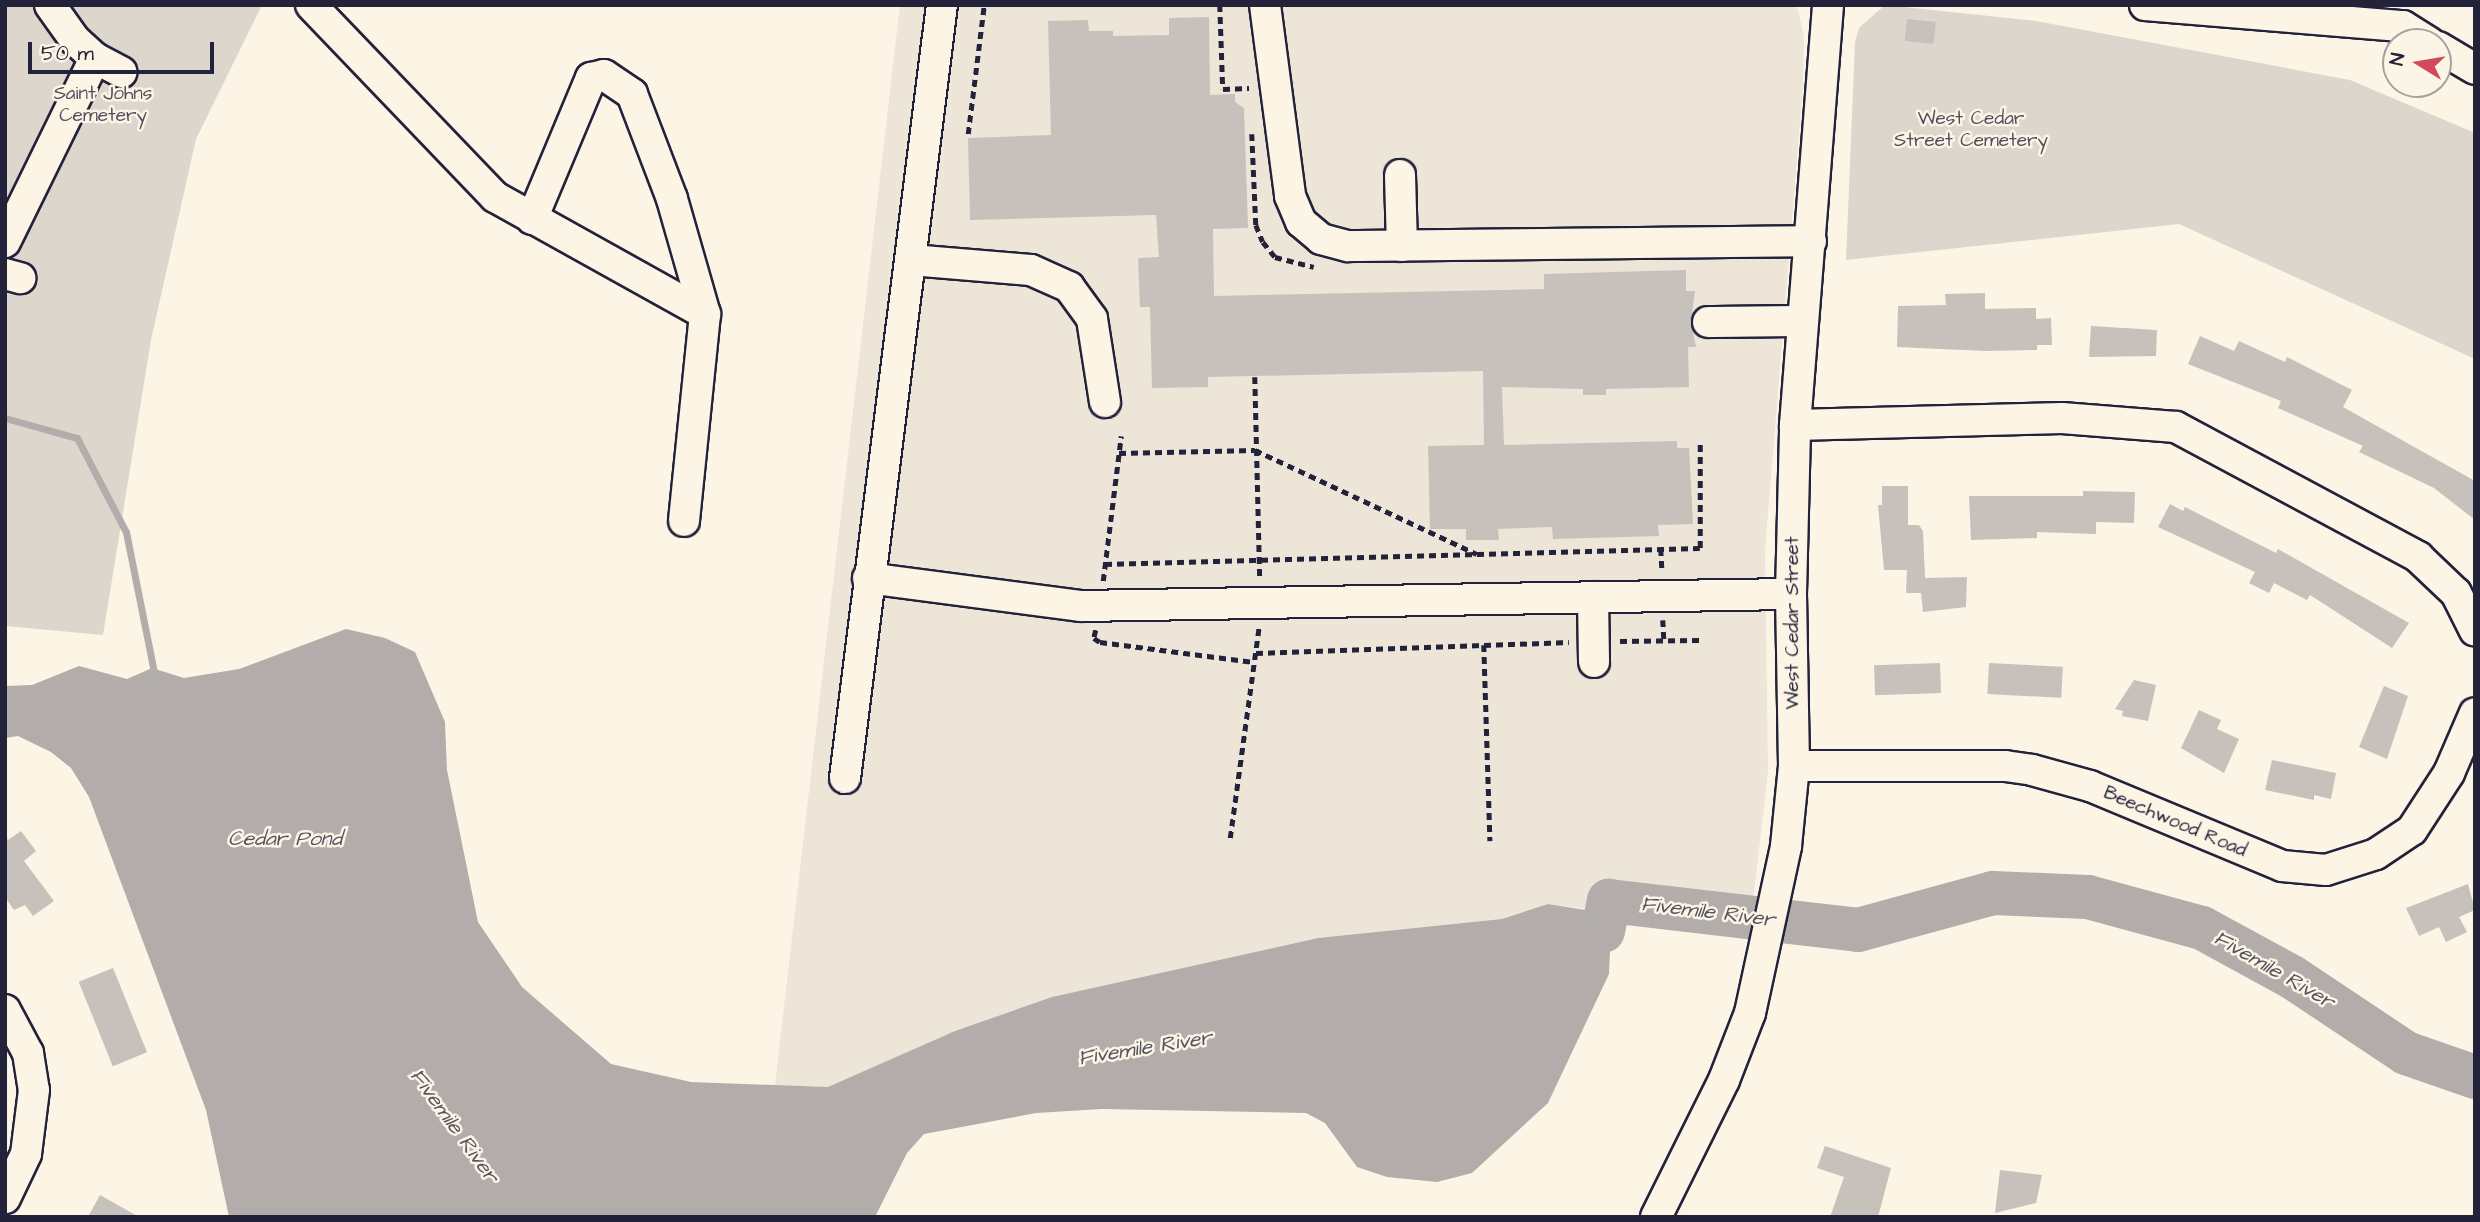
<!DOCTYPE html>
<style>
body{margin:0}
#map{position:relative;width:2480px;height:1222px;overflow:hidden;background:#fcf5e5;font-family:"Architects Daughter",sans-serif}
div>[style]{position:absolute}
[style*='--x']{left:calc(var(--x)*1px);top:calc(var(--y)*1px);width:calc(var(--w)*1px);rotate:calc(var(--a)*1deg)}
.built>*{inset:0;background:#ece5d8}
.green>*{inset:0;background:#dcd6cc}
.water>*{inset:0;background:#b2adab}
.stream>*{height:7px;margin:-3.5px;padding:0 3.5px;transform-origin:3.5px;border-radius:3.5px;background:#b2adab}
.river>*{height:44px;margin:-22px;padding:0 22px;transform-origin:22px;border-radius:22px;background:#b2adab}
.building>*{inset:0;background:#c6c1bb;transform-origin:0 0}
.path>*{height:4.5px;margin-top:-2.25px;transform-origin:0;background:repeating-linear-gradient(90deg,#22223b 0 7px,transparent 0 12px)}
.roads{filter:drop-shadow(2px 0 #22223b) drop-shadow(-2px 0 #22223b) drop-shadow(0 2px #22223b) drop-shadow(0 -2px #22223b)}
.minor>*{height:30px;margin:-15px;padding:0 15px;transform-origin:15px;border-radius:15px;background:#fcf5e5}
span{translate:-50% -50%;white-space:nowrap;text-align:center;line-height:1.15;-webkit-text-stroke:5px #fcf5e5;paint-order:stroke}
.park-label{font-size:19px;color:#504f5f}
.street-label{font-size:19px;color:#22223b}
.water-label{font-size:21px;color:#545362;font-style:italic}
.frame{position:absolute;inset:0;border:7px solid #22223b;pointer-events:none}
.north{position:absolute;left:2382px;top:28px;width:70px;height:70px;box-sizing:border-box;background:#fcf5e5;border:2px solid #a5a1a1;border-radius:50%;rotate:281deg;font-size:19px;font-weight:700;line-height:28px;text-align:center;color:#22223b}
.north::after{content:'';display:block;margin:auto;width:24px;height:32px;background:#d1495b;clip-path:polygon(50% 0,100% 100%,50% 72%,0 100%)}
.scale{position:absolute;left:28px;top:42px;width:186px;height:32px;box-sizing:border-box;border:4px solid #22223b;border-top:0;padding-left:9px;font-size:21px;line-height:24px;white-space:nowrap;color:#22223b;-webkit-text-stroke:5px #fcf5e5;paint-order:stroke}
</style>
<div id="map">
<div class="built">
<div style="clip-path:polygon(900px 5px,1797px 5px,1804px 37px,1803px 85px,1765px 551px,1768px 772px,1750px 927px,1548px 904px,1502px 919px,1318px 938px,1052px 997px,955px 1031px,829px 1087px,775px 1085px)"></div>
</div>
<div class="green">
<div style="clip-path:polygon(5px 5px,262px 5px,196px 139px,151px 340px,103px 635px,5px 626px)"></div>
<div style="clip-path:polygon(1885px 5px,2036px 21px,2350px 80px,2475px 133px,2475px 359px,2179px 224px,1846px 260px,1855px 42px,1859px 28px)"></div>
</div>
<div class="water">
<div style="clip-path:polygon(346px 629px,385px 638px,415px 652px,445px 722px,447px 770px,478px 922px,522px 987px,611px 1064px,691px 1082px,828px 1087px,955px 1031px,1052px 997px,1318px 938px,1502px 919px,1548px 904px,1592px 911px,1610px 951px,1609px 974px,1548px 1103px,1472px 1173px,1437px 1182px,1387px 1177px,1357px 1167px,1325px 1123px,1306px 1113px,1102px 1109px,1036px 1113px,924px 1134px,907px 1153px,875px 1217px,229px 1217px,206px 1110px,89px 797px,71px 768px,51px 752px,18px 736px,5px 738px,5px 686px,32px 685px,79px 666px,127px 679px,152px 668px,184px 678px,239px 669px)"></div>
</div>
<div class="stream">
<div style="--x:5;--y:418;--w:75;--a:15.5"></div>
<div style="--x:77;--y:438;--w:106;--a:62.5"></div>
<div style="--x:126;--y:532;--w:148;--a:78.7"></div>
</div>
<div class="river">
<div style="--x:1603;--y:931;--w:31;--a:-79"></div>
<div style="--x:1609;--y:901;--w:251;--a:6.6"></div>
<div style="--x:1858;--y:930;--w:140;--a:-15.3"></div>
<div style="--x:1993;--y:893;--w:95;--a:2.4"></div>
<div style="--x:2088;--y:897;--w:118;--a:15.2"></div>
<div style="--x:2202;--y:928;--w:102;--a:28.6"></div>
<div style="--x:2292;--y:977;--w:137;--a:33.7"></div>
<div style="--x:2406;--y:1053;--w:73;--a:19.2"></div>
</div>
<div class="building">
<div style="clip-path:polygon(1209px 17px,1210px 95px,1235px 94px,1235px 102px,1244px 108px,1248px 228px,1213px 229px,1214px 296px,1544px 289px,1544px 274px,1686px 270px,1686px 291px,1695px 291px,1691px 322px,1696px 347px,1688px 347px,1689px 387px,1606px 389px,1606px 395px,1583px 395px,1583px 389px,1502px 387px,1504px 445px,1677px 441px,1677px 448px,1689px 448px,1693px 524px,1658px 525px,1659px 536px,1553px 539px,1552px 527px,1498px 529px,1499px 540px,1466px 540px,1466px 529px,1430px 529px,1428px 446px,1484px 445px,1483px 371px,1208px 377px,1208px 387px,1152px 388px,1150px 307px,1140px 307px,1138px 258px,1159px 257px,1156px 215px,970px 220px,968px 138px,1051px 135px,1048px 21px,1088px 20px,1089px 31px,1113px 31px,1113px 36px,1169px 35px,1169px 18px)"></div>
<div style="left:1907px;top:19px;width:29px;height:22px;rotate:6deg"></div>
<div style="clip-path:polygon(1985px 293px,1985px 309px,2036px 308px,2036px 319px,2051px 318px,2052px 345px,2037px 345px,2037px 350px,1986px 351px,1897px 347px,1898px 306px,1946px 305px,1945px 294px)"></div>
<div style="clip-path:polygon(2091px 326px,2157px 330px,2156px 356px,2089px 357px)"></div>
<div style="clip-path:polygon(2200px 336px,2234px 351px,2239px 341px,2285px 362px,2287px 357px,2352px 390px,2343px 407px,2475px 481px,2475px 520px,2434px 488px,2359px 452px,2363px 446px,2278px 408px,2281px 401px,2188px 364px)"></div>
<div style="clip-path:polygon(1882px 486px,1908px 486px,1908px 525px,1919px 525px,1923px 531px,1925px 578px,1967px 577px,1966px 607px,1923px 612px,1921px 593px,1906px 593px,1907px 570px,1884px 570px,1878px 505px,1882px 505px)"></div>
<div style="clip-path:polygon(2083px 491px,2135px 492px,2134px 523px,2096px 522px,2096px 534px,2037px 532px,2037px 538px,1971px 540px,1969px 496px,2083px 496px)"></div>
<div style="clip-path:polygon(2170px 504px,2183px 511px,2185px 507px,2276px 553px,2278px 549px,2409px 623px,2392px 648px,2310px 595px,2307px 600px,2274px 583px,2269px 593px,2249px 583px,2255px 572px,2158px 527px)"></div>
<div style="left:1940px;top:663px;width:30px;height:66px;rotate:88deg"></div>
<div style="left:1989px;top:663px;width:74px;height:31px;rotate:3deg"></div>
<div style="clip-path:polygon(2134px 680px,2156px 685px,2148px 721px,2122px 716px,2123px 711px,2115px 709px)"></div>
<div style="clip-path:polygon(2384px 686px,2408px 696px,2387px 759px,2359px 747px)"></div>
<div style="clip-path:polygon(2199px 710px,2221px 720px,2217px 729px,2239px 739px,2224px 773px,2181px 748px)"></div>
<div style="clip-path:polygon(2272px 760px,2336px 773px,2331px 799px,2314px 795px,2314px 800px,2265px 790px)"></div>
<div style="clip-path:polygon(21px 831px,36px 851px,24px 861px,54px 901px,33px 916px,25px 905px,14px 910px,5px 897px,5px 836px,8px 840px)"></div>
<div style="clip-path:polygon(2468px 884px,2475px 910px,2459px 917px,2467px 932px,2446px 942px,2439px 927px,2419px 936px,2406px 908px)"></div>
<div style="left:113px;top:968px;width:91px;height:37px;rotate:68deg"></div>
<div style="clip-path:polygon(1825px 1146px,1891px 1168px,1878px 1217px,1830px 1217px,1844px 1177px,1817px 1168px)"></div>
<div style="clip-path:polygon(2000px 1170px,2042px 1175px,2036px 1203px,1995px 1213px)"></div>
<div style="clip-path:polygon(100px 1195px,139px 1217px,88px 1217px)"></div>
</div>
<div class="path">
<div style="--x:1220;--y:5;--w:84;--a:88"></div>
<div style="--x:1223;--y:89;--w:26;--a:-2"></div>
<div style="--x:968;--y:134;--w:130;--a:-82.9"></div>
<div style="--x:1252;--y:134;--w:91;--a:87.5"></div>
<div style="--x:1256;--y:225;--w:18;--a:68"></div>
<div style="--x:1263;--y:242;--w:19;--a:51"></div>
<div style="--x:1275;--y:257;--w:40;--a:14.4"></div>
<div style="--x:1255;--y:377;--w:201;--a:88.6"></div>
<div style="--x:1119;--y:453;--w:136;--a:-1.3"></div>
<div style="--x:1255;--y:450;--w:245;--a:25.1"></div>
<div style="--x:1661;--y:549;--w:21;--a:87"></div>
<div style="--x:1105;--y:564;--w:595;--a:-1.54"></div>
<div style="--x:1700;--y:548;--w:104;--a:-90"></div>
<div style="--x:1103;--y:581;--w:146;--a:-82.9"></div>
<div style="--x:1663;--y:620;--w:20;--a:87"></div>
<div style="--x:1096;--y:630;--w:8;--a:104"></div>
<div style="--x:1094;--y:638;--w:7;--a:34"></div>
<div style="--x:1100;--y:642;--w:155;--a:7.4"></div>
<div style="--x:1620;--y:641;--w:79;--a:-0.7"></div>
<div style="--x:1484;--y:645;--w:196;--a:88.2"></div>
<div style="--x:1256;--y:653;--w:313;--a:-2"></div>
<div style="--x:1230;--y:838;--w:213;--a:-82.2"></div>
</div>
<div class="roads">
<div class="minor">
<div style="--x:50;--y:5;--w:43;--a:54.5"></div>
<div style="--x:75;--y:40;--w:27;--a:42"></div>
<div style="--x:95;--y:58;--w:30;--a:28"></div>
<div style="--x:311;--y:5;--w:266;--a:46.2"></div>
<div style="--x:495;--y:197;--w:240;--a:29.1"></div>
<div style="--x:705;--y:314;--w:208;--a:95.8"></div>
<div style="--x:1265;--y:5;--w:193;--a:82.5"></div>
<div style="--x:1290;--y:196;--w:28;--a:67"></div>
<div style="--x:1301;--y:222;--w:26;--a:40"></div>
<div style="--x:1321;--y:239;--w:28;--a:15"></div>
<div style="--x:1348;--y:246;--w:463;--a:-0.6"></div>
<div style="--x:2145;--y:5;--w:259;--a:4.7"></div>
<div style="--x:2403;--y:26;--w:31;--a:32"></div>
<div style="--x:2438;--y:47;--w:43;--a:30.7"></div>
<div style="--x:1400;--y:175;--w:71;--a:88.4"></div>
<div style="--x:532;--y:219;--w:153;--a:-67.3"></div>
<div style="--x:591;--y:78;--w:13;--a:-13"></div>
<div style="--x:604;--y:75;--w:34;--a:34"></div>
<div style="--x:632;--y:94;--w:112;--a:69.1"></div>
<div style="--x:672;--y:199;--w:120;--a:74"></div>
<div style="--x:5;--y:242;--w:205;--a:-63.9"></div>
<div style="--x:911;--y:260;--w:120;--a:4.8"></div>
<div style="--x:1031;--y:270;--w:42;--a:24.1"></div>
<div style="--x:1069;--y:287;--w:39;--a:54"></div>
<div style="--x:1092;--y:319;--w:84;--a:81.1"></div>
<div style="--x:5;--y:274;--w:16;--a:15"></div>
<div style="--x:1708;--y:322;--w:94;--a:-0.6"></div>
<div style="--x:1795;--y:425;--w:267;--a:-1.5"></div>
<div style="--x:2062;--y:418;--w:114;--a:4.5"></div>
<div style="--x:2176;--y:427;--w:275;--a:28.2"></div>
<div style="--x:2418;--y:557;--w:52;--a:43.5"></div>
<div style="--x:2456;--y:593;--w:42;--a:63.4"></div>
<div style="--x:868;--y:578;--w:214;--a:7.5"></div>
<div style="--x:1080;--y:606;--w:711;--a:-0.97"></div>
<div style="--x:1593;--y:597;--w:65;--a:89.1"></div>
<div style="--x:1794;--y:766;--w:211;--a:0"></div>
<div style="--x:2005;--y:766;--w:27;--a:8"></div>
<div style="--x:2032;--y:770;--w:60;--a:15.4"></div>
<div style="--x:2090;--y:786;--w:208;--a:22.6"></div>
<div style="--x:2282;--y:866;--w:44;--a:5.2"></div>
<div style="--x:2326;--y:870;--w:52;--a:-17.7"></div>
<div style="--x:2376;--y:854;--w:43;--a:-33.7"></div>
<div style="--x:2412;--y:830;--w:68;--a:-57"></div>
<div style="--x:2449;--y:773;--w:65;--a:-66.6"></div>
<div style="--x:845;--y:778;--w:779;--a:-82.85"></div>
<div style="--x:5;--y:1010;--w:49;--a:61.9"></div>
<div style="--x:28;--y:1053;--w:37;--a:81"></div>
<div style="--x:34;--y:1090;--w:64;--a:97.1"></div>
<div style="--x:26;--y:1154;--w:49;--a:115.5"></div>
<div style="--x:1656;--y:1217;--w:153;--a:-63.6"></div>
<div style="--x:1724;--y:1080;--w:72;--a:-68.8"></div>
<div style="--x:1750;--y:1013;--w:171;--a:-77.8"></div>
<div style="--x:1786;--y:846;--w:80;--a:-84.3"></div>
<div style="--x:1794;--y:766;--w:172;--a:-91"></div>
<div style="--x:1791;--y:594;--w:169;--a:-88.6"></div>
<div style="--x:1795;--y:425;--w:421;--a:-85.5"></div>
</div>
</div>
<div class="park-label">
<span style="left:103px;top:105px">Saint Johns<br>Cemetery</span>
<span style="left:1971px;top:130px">West Cedar<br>Street Cemetery</span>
</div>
<div class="street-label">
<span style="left:1793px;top:623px;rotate:-90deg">West Cedar Street</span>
<span style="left:2175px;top:822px;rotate:23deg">Beechwood Road</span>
</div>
<div class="water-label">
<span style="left:285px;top:839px">Cedar Pond</span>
<span style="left:1708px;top:912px;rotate:7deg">Fivemile River</span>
<span style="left:2274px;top:970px;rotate:30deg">Fivemile River</span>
<span style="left:1145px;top:1048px;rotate:-9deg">Fivemile River</span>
<span style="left:454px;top:1126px;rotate:54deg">Fivemile River</span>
</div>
<div class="frame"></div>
<div class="north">N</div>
<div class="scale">50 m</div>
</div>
